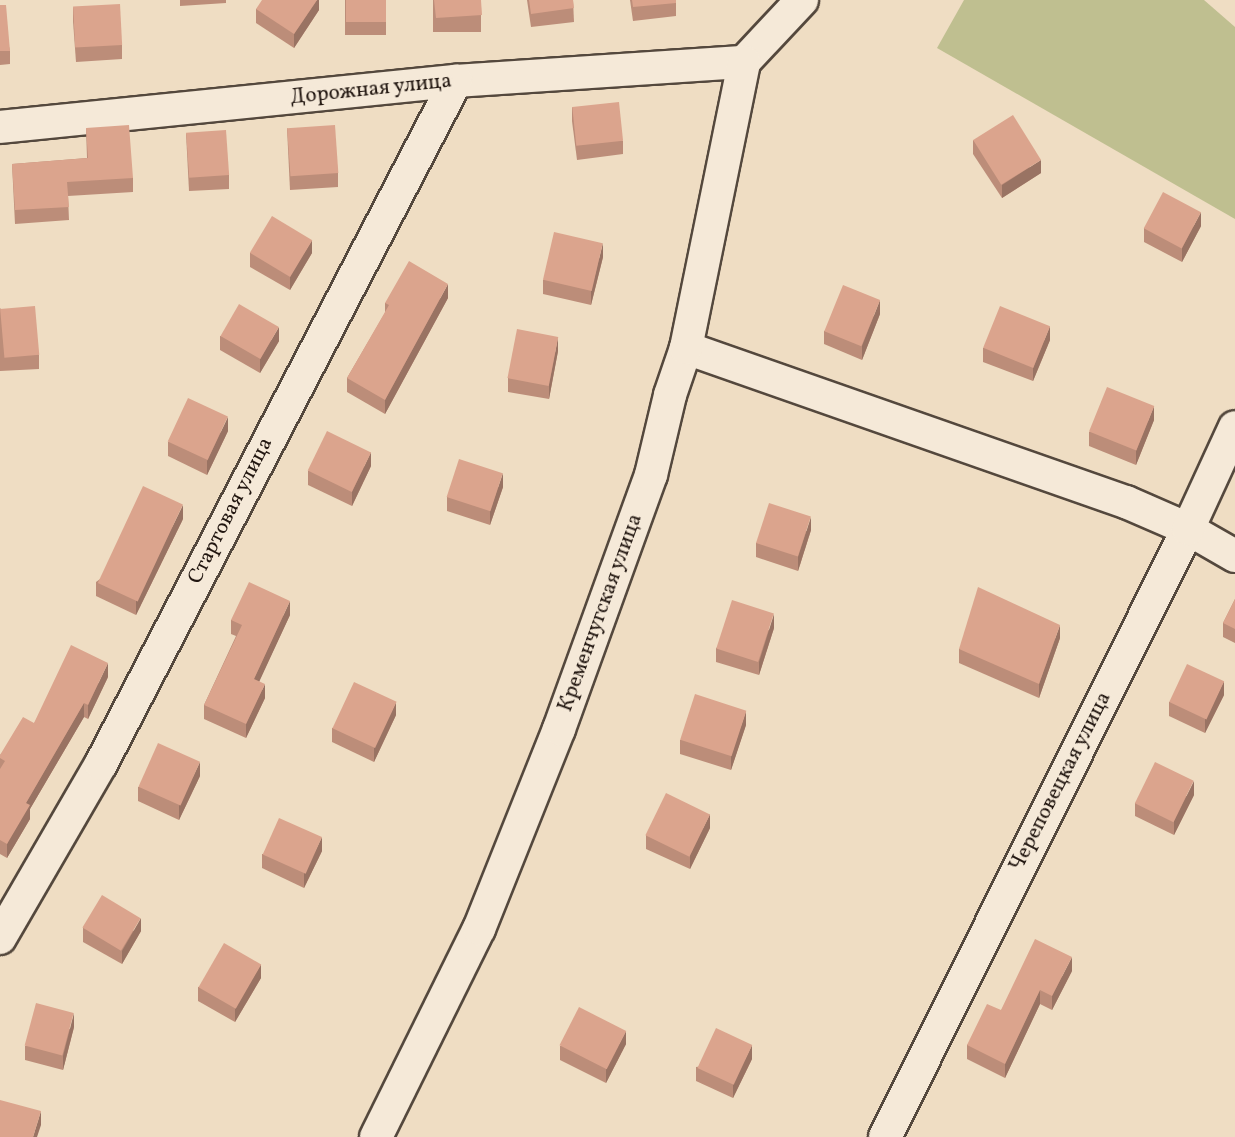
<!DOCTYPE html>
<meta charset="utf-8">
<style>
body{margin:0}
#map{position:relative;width:1235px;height:1137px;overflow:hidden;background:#efddc3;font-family:Vollkorn,serif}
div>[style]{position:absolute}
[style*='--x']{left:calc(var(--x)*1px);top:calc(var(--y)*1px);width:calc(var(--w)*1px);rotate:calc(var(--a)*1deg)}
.green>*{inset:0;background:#bfbf90}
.roads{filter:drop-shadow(2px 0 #54483d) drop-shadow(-2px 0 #54483d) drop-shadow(0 2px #54483d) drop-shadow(0 -2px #54483d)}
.minor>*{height:32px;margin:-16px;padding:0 16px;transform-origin:16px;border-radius:16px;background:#f5e9d8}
.wall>*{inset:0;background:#bc8d79;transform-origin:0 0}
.shaded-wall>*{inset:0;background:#997363}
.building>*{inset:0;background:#dba48d;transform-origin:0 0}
span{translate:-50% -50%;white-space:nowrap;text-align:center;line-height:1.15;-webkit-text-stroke:6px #f5e9d8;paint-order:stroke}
.street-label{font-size:21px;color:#211610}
</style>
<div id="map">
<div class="green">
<div style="clip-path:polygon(964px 0,1204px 0,1235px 27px,1235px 219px,937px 48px)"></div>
</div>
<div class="roads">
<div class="minor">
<div style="--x:744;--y:62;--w:85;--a:-46.9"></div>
<div style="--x:0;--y:127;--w:458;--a:-5.8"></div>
<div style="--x:456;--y:81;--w:289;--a:-3.8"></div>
<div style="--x:686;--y:348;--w:466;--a:19.3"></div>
<div style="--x:1126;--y:502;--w:68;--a:23.5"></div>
<div style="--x:1188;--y:529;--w:54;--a:29.9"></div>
<div style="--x:0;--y:938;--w:201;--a:-59.9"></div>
<div style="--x:101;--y:764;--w:770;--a:-62.54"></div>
<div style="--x:376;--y:1137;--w:232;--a:-63.7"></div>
<div style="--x:479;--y:929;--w:215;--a:-68.2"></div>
<div style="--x:559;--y:729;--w:270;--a:-70.1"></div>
<div style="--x:651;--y:475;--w:82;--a:-76.6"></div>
<div style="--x:670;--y:395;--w:50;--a:-71.2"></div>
<div style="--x:686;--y:348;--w:292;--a:-78.5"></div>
<div style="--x:885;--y:1137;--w:679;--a:-63.51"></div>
<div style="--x:1188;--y:529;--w:112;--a:-65.3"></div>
</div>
</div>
<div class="wall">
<div style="clip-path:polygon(180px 0,226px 0,226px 3px,180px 6px)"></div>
<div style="clip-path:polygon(319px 0,319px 10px,294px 48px,256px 23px,256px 9px)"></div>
<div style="left:345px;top:0;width:41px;height:35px"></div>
<div style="left:433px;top:0;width:48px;height:32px"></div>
<div style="clip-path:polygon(527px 0,573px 0,574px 22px,531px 27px)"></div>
<div style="clip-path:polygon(630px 0,676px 0,676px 16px,633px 21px)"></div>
<div style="clip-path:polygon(0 5px,10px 51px,10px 64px,0 65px)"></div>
<div style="clip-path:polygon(73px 7px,122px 45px,122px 59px,76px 62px,73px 21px)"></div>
<div style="clip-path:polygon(572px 107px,623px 141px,623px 154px,577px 160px,572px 121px)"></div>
<div style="clip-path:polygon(86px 128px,133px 178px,133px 192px,68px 196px,69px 220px,15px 224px,12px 164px,87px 158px)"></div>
<div style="clip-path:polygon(287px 128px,338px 173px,338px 187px,290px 190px)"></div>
<div style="clip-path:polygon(186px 133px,229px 175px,229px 189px,189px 191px)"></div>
<div style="clip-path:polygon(973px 140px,1041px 173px,1002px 198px,973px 154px)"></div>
<div style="clip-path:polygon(1201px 226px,1182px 262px,1144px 242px,1144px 228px)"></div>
<div style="clip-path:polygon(250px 253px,312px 253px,290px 290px,250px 267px)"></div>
<div style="clip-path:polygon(603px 257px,591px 305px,543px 294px,543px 280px)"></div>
<div style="clip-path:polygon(448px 298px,385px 414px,347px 392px,347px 378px,385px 313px,385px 303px)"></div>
<div style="clip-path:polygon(0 308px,39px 355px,39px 369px,0 371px)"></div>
<div style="clip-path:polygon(880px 314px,862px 360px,824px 344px,824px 331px)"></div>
<div style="clip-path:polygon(220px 336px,279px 341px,260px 373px,220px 350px)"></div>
<div style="clip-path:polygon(1050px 340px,1033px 381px,983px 362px,983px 348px)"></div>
<div style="clip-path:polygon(558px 351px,549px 399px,508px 392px,508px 378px)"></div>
<div style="clip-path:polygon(1154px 420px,1136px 465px,1089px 446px,1089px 432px)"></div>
<div style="clip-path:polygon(228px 431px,207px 475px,168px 456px,168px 442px)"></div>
<div style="clip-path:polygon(371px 466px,352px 506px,308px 485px,308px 471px)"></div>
<div style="clip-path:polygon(503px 487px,490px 525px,447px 511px,447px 497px)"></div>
<div style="clip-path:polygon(183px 519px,136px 615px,96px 596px,96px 582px)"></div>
<div style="clip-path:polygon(811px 530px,798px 571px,756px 557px,756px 543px)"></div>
<div style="clip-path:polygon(1235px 599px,1235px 643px,1223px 637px,1223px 623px)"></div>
<div style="clip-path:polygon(290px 615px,259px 681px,265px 698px,246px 738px,204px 719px,204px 705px,236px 636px,231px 634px,231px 620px)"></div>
<div style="clip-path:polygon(774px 628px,759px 675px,716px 662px,716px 648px)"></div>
<div style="clip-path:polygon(1060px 638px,1039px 698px,959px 663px,959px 649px)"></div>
<div style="clip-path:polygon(108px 677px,88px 719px,84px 717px,30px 809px,30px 819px,7px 858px,0 854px,0 755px,34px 723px)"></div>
<div style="clip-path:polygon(1224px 695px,1205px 733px,1169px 716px,1169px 702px)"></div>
<div style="clip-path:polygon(396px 715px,374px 762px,332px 742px,332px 728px)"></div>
<div style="clip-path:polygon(746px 725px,731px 770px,680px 754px,680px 740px)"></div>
<div style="clip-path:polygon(200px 776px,179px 820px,138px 801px,138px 787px)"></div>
<div style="clip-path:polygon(1194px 795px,1174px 835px,1135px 816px,1135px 803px)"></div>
<div style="clip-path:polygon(710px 828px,690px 869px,646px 849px,646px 835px)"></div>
<div style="clip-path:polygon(322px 851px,304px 888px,262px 868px,262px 854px)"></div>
<div style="clip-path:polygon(83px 928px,141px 931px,122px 964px,83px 942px)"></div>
<div style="clip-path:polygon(1072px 971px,1052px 1010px,1040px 1004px,1005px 1078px,967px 1059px,967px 1045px,1001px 1010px)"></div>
<div style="clip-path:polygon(261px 978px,235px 1022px,198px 1001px,198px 987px)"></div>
<div style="clip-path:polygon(74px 1027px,63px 1070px,25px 1060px,25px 1046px)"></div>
<div style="clip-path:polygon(626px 1044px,606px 1083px,560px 1060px,560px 1046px)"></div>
<div style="clip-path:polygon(752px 1059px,733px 1098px,696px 1081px,696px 1067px)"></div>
</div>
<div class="shaded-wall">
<div style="clip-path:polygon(317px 0,319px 0,319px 10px,294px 48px,294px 34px)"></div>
<div style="clip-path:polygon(1041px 160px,1041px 173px,1002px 198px,1002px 185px)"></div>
<div style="clip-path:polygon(1201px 212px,1201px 226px,1182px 262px,1182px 248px)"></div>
<div style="clip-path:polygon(312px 240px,312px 253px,290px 290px,290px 276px)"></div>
<div style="clip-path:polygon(603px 243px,603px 257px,591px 305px,591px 291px)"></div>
<div style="clip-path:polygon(448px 284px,448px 298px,385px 414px,385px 400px)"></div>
<div style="clip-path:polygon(880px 300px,880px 314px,862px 360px,862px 346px)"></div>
<div style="clip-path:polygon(1050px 326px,1050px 340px,1033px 381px,1033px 368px)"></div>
<div style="clip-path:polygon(279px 327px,279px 341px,260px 373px,260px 359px)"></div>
<div style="clip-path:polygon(558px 337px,558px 351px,549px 399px,549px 385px)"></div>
<div style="clip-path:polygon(1154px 406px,1154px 420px,1136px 465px,1136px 451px)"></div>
<div style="clip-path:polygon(228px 417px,228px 431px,207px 475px,207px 461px)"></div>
<div style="clip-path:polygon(371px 452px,371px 466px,352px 506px,352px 492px)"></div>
<div style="clip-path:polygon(503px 473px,503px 487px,490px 525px,490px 511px)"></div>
<div style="clip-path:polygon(183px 505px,183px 519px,136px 615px,136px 601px)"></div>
<div style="clip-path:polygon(811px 517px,811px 530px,798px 571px,798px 557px)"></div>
<div style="clip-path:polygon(290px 601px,290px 615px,254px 693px,254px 679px)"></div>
<div style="clip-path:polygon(774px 614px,774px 628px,759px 675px,759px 662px)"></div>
<div style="clip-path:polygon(1060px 625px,1060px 638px,1039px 698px,1039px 684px)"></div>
<div style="clip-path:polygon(108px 663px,108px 677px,88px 719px,88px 705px)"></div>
<div style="clip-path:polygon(1224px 681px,1224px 695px,1205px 733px,1205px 719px)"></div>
<div style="clip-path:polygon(265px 684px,265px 698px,246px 738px,246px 724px)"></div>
<div style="clip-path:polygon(396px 702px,396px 715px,374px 762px,374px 748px)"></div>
<div style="clip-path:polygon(84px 703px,84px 717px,30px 809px,30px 819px,7px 858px,7px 844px,26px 803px)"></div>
<div style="clip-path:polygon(746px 711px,746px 725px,731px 770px,731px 756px)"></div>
<div style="clip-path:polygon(200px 762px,200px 776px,179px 820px,179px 806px)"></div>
<div style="clip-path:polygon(1194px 781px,1194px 795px,1174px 835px,1174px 821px)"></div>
<div style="clip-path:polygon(710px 814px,710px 828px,690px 869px,690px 855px)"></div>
<div style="clip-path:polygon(322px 837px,322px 851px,304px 888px,304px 874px)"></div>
<div style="clip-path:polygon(141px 918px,141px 931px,122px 964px,122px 951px)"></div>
<div style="clip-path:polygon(1072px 957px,1072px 971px,1052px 1010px,1052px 996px)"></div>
<div style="clip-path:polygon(261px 964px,261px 978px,235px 1022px,235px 1008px)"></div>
<div style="clip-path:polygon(1040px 990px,1040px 1004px,1005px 1078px,1005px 1064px)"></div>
<div style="clip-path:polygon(74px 1013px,74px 1027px,63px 1070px,63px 1056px)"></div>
<div style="clip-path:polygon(626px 1031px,626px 1044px,606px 1083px,606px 1069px)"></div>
<div style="clip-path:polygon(752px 1045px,752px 1059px,733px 1098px,733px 1084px)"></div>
<div style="clip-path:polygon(41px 1111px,41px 1125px,37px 1137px,33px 1137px)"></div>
</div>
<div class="building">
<div style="clip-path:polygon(262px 0,317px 0,294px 34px,256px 9px)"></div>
<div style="left:346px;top:0;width:40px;height:22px"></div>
<div style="clip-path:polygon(434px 0,481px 0,482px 15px,436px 18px)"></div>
<div style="clip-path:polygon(529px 0,573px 0,574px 8px,531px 14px)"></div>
<div style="clip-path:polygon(632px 0,676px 0,676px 3px,633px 7px)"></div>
<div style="left:120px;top:4px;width:41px;height:47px;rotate:87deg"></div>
<div style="clip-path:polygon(0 5px,6px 5px,10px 51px,0 51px)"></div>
<div style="left:619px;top:102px;width:39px;height:47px;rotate:84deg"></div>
<div style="left:1013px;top:115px;width:53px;height:47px;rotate:58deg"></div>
<div style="clip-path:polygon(129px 125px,133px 178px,67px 182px,69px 207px,15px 210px,12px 164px,88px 158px,86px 128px)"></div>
<div style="left:335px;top:125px;width:48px;height:48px;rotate:86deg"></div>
<div style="left:226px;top:130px;width:45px;height:40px;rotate:86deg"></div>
<div style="left:1163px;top:192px;width:43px;height:41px;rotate:28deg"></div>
<div style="left:272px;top:216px;width:47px;height:43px;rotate:31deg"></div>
<div style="left:554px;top:232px;width:50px;height:49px;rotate:13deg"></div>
<div style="clip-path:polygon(409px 261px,448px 284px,385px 400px,347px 378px,389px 305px,385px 303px)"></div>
<div style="left:843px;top:285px;width:40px;height:50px;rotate:22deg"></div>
<div style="left:239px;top:304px;width:46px;height:37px;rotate:30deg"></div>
<div style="left:35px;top:306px;width:49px;height:35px;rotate:85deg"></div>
<div style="left:1000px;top:306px;width:54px;height:45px;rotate:22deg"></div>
<div style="left:517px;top:329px;width:42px;height:50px;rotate:11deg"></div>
<div style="left:1107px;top:387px;width:51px;height:48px;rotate:22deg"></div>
<div style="left:188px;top:398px;width:44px;height:48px;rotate:25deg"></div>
<div style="left:327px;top:431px;width:49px;height:44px;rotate:26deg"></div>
<div style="left:459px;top:459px;width:46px;height:40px;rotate:18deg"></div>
<div style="left:143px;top:486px;width:44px;height:107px;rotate:25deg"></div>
<div style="left:769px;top:503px;width:44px;height:42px;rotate:18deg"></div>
<div style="clip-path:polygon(249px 582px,290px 601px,254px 679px,265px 684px,246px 724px,204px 705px,242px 625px,231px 620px)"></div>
<div style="clip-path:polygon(978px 587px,1060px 625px,1039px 684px,959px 649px)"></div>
<div style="clip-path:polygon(1235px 599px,1235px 629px,1223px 623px)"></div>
<div style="left:732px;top:600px;width:44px;height:51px;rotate:18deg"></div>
<div style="clip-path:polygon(71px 645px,108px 663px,88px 705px,84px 703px,26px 803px,30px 805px,7px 844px,0 840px,0 769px,5px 761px,0 758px,0 755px,23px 717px,34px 723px)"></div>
<div style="left:1187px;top:664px;width:41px;height:42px;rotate:25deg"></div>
<div style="left:354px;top:682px;width:47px;height:51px;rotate:25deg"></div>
<div style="left:695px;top:694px;width:54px;height:48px;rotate:18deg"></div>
<div style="left:158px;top:743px;width:46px;height:48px;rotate:24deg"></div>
<div style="left:1155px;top:762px;width:43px;height:46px;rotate:26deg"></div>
<div style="left:666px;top:793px;width:49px;height:47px;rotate:26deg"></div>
<div style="left:279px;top:818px;width:47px;height:40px;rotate:24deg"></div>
<div style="left:102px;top:895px;width:45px;height:38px;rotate:31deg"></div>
<div style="clip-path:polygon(1035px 939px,1072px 957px,1052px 996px,1040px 990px,1005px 1064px,967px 1045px,987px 1004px,1001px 1010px)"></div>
<div style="left:224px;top:943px;width:43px;height:51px;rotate:30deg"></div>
<div style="left:36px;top:1003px;width:39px;height:44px;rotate:15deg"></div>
<div style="left:579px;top:1007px;width:53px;height:43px;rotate:27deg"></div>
<div style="left:716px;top:1028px;width:40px;height:44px;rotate:25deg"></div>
<div style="clip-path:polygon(0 1100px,41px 1111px,33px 1137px,0 1137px)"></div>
</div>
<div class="street-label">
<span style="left:371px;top:90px;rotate:-6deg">Дорожная улица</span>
<span style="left:231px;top:511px;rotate:-63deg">Стартовая улица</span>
<span style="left:601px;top:613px;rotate:-70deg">Кременчугская улица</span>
<span style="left:1061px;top:782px;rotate:-63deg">Череповецкая улица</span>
</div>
</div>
